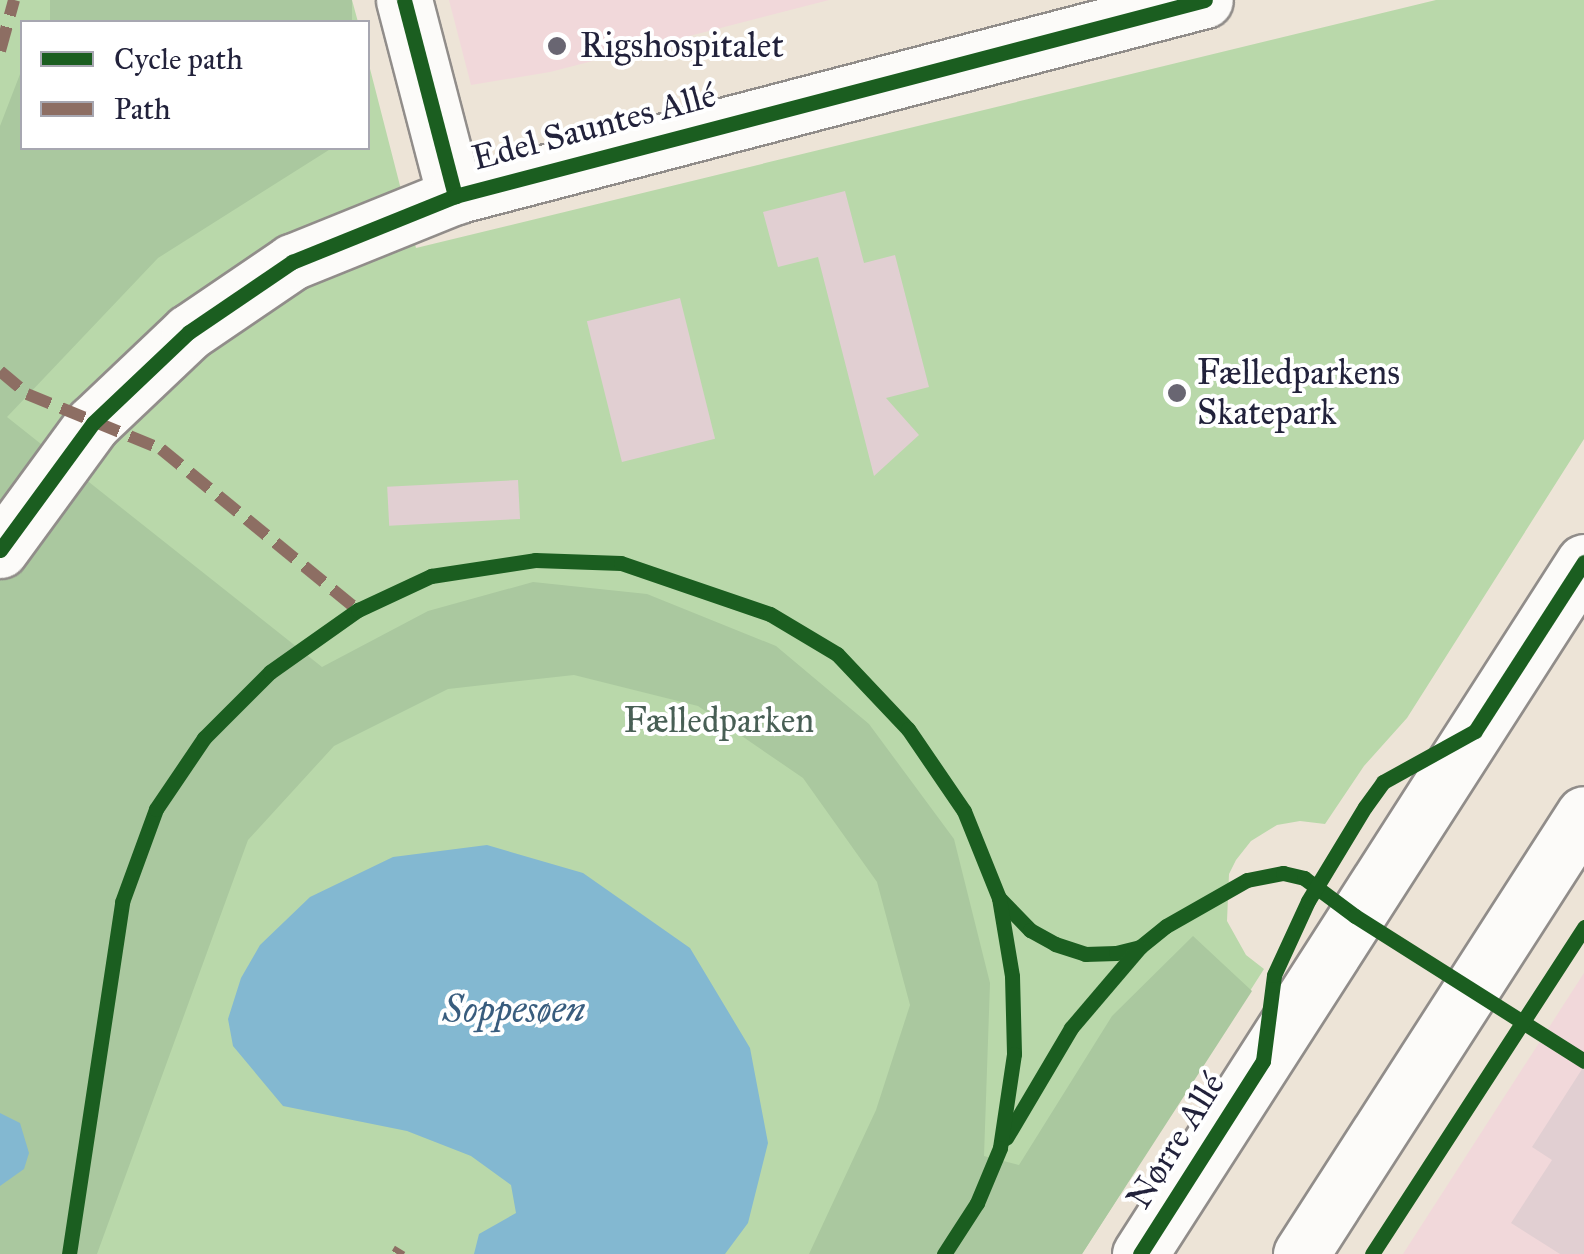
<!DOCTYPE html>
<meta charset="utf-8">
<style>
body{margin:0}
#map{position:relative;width:1584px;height:1254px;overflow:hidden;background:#ede4d7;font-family:"IM FELL Great Primer",serif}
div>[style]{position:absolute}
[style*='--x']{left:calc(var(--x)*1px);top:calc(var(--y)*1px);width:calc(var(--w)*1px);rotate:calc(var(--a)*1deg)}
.built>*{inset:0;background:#f1d8da}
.green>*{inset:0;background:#b9d8aa}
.forest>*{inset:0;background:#aac89f;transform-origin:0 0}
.water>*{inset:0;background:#83b8d1}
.building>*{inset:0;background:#e1cfd2;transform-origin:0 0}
.roads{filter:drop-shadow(2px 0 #918d8a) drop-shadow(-2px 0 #918d8a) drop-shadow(0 2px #918d8a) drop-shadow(0 -2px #918d8a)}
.minor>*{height:55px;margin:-27.5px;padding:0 27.5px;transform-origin:27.5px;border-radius:27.5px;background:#fcfbf9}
.tertiary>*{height:55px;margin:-27.5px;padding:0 27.5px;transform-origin:27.5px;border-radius:27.5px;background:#fcfbf9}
.quiet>*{height:12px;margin-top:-6px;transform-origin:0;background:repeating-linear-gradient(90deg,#8d6e63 0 25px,transparent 0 37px)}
.cycleway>*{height:15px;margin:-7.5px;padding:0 7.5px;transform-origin:7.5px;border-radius:7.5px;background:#1b5e20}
.dots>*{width:28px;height:28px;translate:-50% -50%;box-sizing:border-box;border:5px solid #fff;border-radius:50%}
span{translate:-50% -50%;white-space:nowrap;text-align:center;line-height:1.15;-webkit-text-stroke:8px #fff;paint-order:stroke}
.poi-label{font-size:35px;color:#22223b}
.left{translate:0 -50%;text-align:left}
.street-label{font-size:35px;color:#22223b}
.park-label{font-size:35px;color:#485f55}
.water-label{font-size:38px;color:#395d7e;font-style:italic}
.legend{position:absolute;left:20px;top:20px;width:350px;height:130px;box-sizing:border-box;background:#fff;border:2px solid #a7a7b1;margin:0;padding:12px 18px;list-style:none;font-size:30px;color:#22223b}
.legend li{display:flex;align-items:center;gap:20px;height:50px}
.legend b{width:50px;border:2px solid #a7a7b1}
</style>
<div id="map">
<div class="built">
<div style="clip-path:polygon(449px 0,829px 0,550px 72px,471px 85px)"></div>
<div style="clip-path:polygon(1584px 973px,1584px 1254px,1403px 1254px)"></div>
</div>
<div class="green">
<div style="clip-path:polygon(0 0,352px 0,358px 22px,22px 22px,22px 148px,368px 148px,368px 61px,416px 248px,1436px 0,1584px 0,1584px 439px,1407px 718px,1364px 766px,1325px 824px,1300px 821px,1277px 825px,1251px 841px,1236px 860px,1229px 874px,1227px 921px,1246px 955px,1264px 969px,1082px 1254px,0 1254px)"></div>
</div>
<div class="forest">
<div style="left:50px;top:0;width:302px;height:24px"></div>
<div style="clip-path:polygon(22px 69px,22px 148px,332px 148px,158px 258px,7px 417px,322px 667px,428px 611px,533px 582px,647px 594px,776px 646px,869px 724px,954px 839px,990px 983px,984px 1156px,1019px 1165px,1112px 1016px,1193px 936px,1252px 991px,1082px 1254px,809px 1254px,876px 1110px,910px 1005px,877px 882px,803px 778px,698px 706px,574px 675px,448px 689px,334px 746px,248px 840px,97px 1254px,0 1254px,0 126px)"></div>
</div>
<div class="water">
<div style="clip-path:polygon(487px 845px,583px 873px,690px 948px,750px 1048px,768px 1143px,748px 1223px,725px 1254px,474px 1254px,479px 1234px,516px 1213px,511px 1185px,471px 1156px,407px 1131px,283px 1106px,233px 1046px,228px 1019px,241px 978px,260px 945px,310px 897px,393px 857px)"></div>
<div style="clip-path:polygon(0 1113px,20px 1123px,29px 1153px,24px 1169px,0 1186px)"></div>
</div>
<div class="building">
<div style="clip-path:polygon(845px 191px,864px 263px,895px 255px,929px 387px,886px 398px,919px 435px,874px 476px,818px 257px,778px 267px,763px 212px)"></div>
<div style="left:680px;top:298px;width:145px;height:96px;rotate:76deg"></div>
<div style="left:518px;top:480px;width:39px;height:131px;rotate:87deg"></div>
<div style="clip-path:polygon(1584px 1066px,1584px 1254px,1560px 1254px,1511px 1223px,1552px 1160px,1532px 1147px)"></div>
</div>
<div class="roads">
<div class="minor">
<div style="--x:404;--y:0;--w:203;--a:75.4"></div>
<div style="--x:0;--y:550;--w:157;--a:-53.8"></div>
<div style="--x:93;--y:423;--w:132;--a:-43.5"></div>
<div style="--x:189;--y:332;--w:125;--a:-34.2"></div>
<div style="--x:292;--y:262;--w:176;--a:-22"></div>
<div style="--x:455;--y:196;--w:775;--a:-14.65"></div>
</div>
<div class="tertiary">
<div style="--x:1140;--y:1254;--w:822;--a:-57.32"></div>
<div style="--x:1301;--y:1254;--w:523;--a:-57.25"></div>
</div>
</div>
<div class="quiet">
<div style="--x:0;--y:51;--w:53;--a:-74.6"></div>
<div style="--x:0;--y:371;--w:35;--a:40"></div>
<div style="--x:27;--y:394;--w:145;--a:22.3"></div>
<div style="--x:161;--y:449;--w:254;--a:39.3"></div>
<div style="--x:397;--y:1254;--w:6;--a:-59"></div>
</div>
<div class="cycleway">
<div style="--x:404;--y:0;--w:203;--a:75.4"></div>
<div style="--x:0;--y:550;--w:157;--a:-53.8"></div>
<div style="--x:93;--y:423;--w:132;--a:-43.5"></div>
<div style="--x:189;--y:332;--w:125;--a:-34.2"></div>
<div style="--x:292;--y:262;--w:176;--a:-22"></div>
<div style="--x:455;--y:196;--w:775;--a:-14.65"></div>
<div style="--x:999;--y:898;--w:45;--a:45.9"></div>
<div style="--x:1030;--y:930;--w:29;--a:29"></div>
<div style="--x:1055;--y:944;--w:32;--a:18"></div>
<div style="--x:1085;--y:954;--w:31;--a:-2"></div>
<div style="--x:1116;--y:953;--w:25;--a:-14"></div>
<div style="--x:1140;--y:947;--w:33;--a:-39"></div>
<div style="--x:1166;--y:926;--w:93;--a:-29.6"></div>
<div style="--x:1247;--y:880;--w:37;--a:-11"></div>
<div style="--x:1283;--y:873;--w:22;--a:13"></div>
<div style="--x:1304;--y:878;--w:64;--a:36.7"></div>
<div style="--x:1355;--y:916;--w:271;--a:32.3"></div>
<div style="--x:1006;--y:1138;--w:128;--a:-59.4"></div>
<div style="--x:1071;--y:1028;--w:106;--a:-49.6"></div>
<div style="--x:69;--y:1254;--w:356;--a:-81.4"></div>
<div style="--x:122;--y:902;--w:99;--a:-69.9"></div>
<div style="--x:156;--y:809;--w:86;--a:-55.9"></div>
<div style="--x:204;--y:738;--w:93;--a:-45"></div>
<div style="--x:270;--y:672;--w:108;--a:-35.2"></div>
<div style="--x:358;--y:610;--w:81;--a:-25"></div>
<div style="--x:431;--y:576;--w:105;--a:-8.7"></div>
<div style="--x:535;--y:560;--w:86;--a:2"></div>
<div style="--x:621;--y:563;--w:157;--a:18.9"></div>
<div style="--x:770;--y:614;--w:78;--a:30.8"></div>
<div style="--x:837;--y:654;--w:103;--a:46.6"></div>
<div style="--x:908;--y:729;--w:99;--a:55.7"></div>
<div style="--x:964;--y:811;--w:94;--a:68.1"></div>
<div style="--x:999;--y:898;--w:79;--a:80.5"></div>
<div style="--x:1012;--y:976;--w:78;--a:88.5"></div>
<div style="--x:1014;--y:1054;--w:95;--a:98.5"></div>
<div style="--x:1000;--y:1148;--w:60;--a:112.7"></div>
<div style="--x:977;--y:1203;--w:61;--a:122.9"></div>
<div style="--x:1140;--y:1254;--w:229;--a:-57.5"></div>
<div style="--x:1263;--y:1061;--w:87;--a:-82.7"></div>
<div style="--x:1274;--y:975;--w:81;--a:-65.3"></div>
<div style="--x:1308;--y:901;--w:110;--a:-58.8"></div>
<div style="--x:1365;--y:807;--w:31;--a:-54"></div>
<div style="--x:1383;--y:782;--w:105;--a:-29"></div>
<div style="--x:1475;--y:731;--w:201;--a:-57.2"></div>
<div style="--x:1372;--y:1254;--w:390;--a:-57"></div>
</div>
<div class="dots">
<div style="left:557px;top:46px;background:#696672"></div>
<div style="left:1177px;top:393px;background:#696672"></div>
</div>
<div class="poi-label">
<span class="left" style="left:580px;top:46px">Rigshospitalet</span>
<span class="left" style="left:1197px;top:393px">Fælledparkens<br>Skatepark</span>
</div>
<div class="street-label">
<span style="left:594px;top:127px;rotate:-15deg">Edel Sauntes Allé</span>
<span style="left:1176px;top:1141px;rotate:-58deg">Nørre Allé</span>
</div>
<div class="park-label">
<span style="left:719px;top:721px">Fælledparken</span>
</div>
<div class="water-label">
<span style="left:514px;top:1010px">Soppesøen</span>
</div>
<ul class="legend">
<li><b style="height:12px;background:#1b5e20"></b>Cycle path</li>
<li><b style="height:12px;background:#8d6e63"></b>Path</li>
</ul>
</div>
